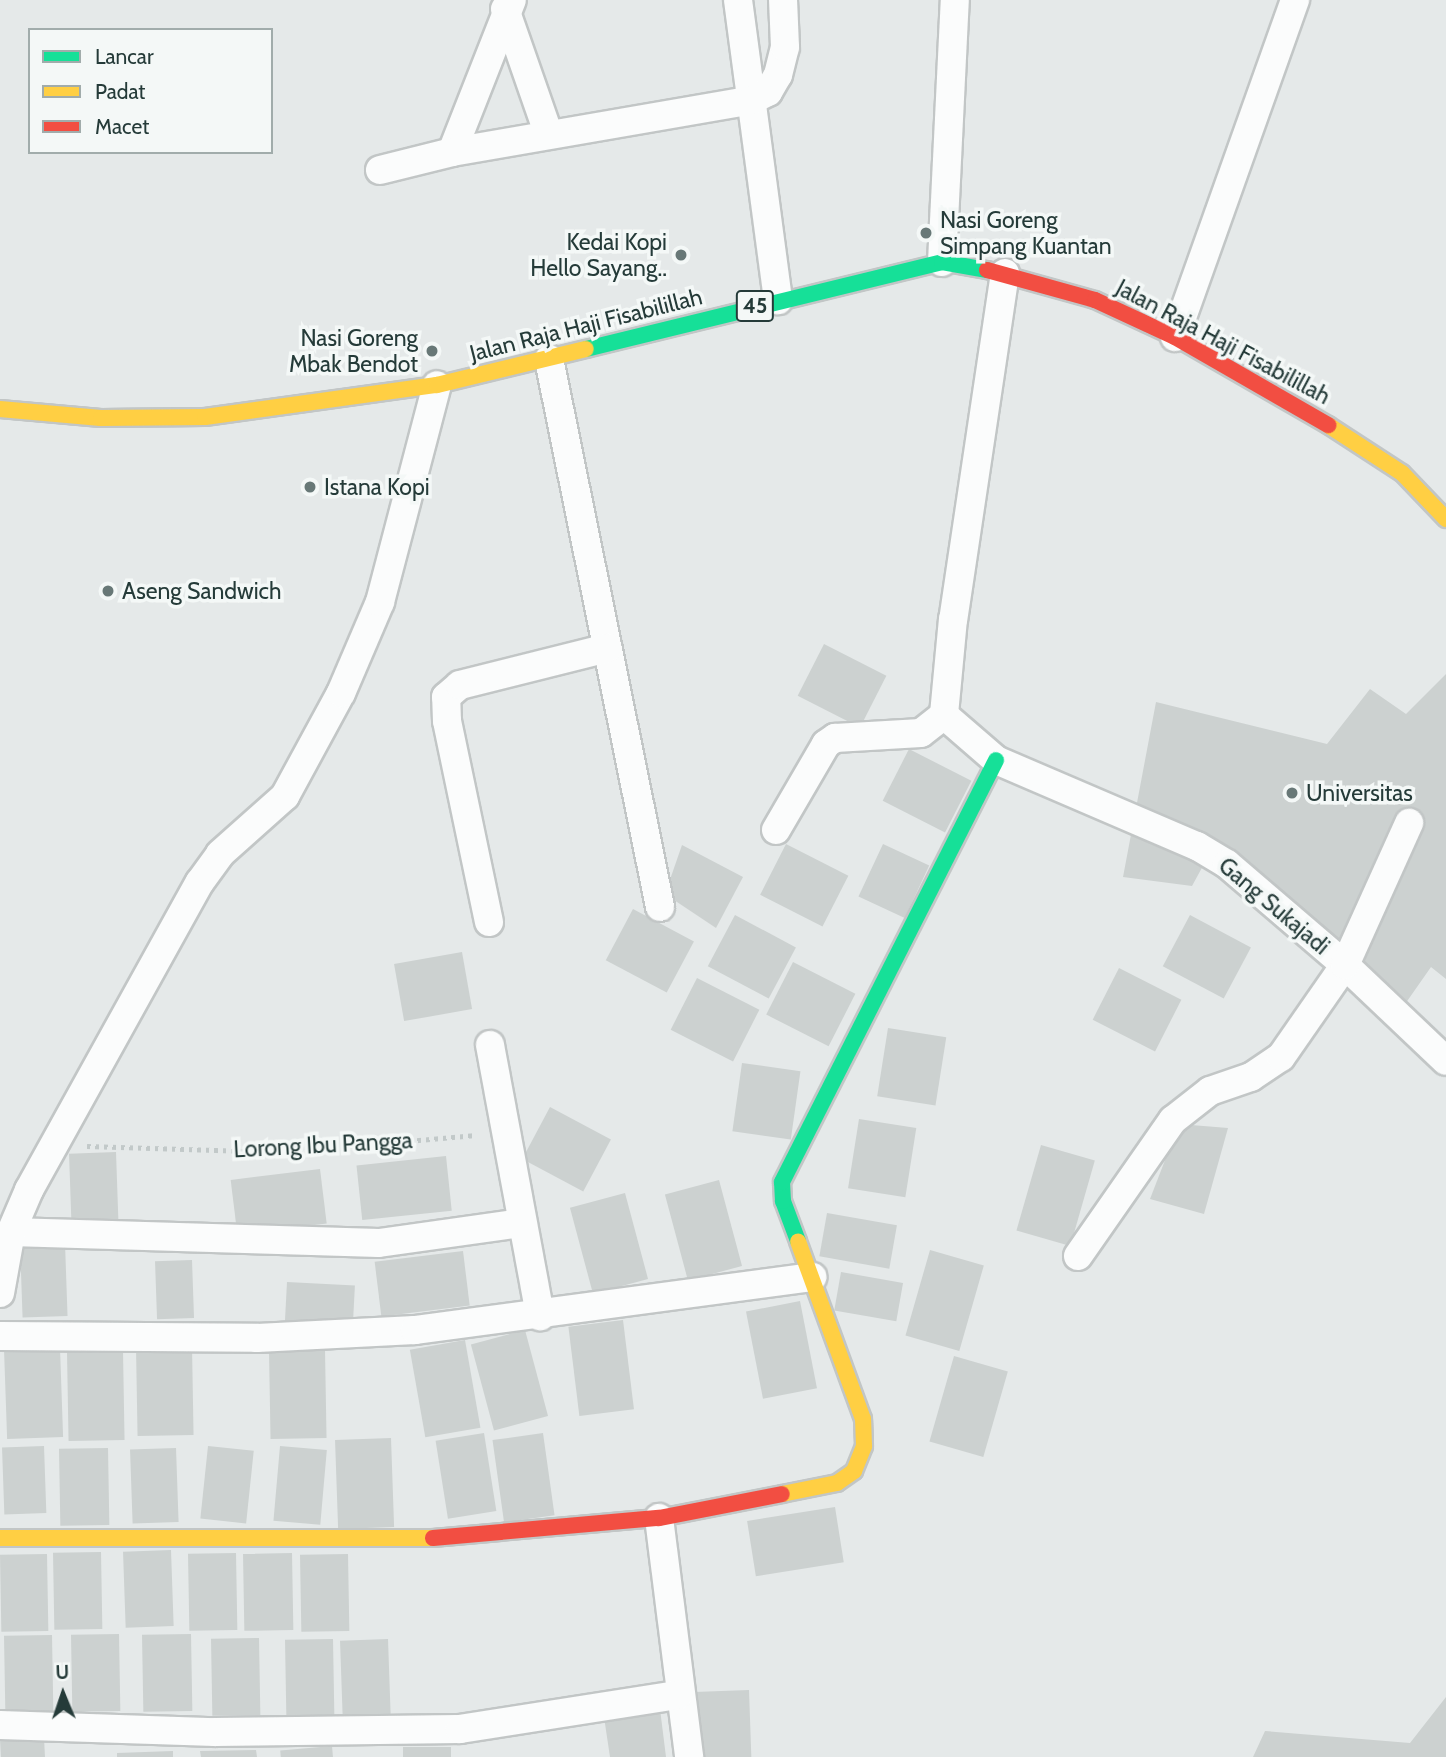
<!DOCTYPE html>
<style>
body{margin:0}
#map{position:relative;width:1446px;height:1757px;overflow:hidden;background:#e5e9e9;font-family:Cabin,sans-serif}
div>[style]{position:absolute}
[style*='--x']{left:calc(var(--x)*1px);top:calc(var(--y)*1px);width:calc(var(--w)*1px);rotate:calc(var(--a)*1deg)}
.building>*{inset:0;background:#ccd1d0;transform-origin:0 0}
.path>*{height:4.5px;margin-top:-2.25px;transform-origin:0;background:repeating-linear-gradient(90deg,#c2c9c9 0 3.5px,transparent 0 8.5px)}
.roads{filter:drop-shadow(2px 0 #c2c6c6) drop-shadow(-2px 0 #c2c6c6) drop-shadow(0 2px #c2c6c6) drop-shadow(0 -2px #c2c6c6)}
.street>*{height:28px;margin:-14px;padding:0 14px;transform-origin:14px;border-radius:14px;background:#fbfcfc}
.fast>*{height:16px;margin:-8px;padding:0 8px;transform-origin:8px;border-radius:8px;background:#16e098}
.slow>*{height:16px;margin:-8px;padding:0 8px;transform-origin:8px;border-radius:8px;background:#ffcf43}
.jam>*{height:16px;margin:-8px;padding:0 8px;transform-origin:8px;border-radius:8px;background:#f24e42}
.dots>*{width:19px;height:19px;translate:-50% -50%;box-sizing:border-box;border:4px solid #f4f8f7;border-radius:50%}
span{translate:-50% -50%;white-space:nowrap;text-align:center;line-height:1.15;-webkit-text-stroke:7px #f4f8f7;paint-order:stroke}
.shield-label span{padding:2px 5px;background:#f4f8f7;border:2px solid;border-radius:5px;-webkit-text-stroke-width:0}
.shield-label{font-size:21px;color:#253b39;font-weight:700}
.poi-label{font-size:23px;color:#253b39}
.left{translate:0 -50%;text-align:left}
.right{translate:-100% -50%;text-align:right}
.street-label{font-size:23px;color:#253b39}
.legend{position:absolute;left:28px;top:28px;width:245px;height:126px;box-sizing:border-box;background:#f4f8f7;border:2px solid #a1acab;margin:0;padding:9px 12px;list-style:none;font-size:21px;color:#253b39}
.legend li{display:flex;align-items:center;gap:14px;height:35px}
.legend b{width:35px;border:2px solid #a1acab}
.north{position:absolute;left:28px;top:1659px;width:70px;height:70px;-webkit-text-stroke:5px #f4f8f7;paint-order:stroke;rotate:358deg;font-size:19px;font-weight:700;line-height:28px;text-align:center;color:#253b39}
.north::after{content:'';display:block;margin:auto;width:24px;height:32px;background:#253b39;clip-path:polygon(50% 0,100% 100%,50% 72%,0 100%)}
</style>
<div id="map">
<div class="building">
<div style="left:824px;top:644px;width:70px;height:58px;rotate:27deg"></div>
<div style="clip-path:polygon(1446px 674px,1446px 979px,1431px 967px,1403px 1007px,1216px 842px,1192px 886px,1123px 877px,1156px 702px,1327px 744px,1370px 689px,1406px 714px)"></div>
<div style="left:909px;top:749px;width:70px;height:58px;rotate:27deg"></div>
<div style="left:786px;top:844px;width:70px;height:57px;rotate:27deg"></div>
<div style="left:883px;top:844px;width:51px;height:58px;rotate:25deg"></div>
<div style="clip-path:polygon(682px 845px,743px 877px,716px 928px,665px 894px)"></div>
<div style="left:633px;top:909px;width:69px;height:58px;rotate:28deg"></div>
<div style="left:735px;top:915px;width:69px;height:58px;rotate:28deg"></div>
<div style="left:1190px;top:915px;width:69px;height:58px;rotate:28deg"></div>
<div style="left:462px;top:952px;width:58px;height:69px;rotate:80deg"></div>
<div style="left:793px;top:962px;width:70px;height:59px;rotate:27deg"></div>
<div style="left:1119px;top:968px;width:70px;height:58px;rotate:27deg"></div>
<div style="left:697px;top:978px;width:70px;height:58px;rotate:27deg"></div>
<div style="left:888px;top:1028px;width:59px;height:69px;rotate:9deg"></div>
<div style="left:742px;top:1063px;width:59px;height:69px;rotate:8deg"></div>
<div style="left:550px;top:1107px;width:69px;height:59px;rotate:28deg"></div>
<div style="left:859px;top:1119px;width:58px;height:70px;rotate:9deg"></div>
<div style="clip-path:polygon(1179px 1124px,1228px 1128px,1204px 1214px,1150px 1199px)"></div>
<div style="left:1041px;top:1145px;width:56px;height:89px;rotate:16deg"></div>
<div style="left:116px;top:1152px;width:76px;height:47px;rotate:88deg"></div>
<div style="left:446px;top:1156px;width:55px;height:90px;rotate:84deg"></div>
<div style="left:320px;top:1169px;width:55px;height:90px;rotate:83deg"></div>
<div style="left:719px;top:1180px;width:89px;height:56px;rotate:75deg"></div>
<div style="left:625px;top:1193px;width:89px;height:57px;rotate:75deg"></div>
<div style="left:827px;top:1213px;width:71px;height:44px;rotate:10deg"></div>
<div style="left:65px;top:1243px;width:73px;height:45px;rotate:88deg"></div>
<div style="left:930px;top:1250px;width:56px;height:89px;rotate:16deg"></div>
<div style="left:463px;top:1251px;width:55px;height:89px;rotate:83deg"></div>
<div style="left:192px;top:1260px;width:58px;height:37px;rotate:88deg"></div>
<div style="left:841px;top:1272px;width:63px;height:39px;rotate:10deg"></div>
<div style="left:287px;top:1282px;width:68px;height:43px;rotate:3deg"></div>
<div style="left:800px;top:1301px;width:89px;height:55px;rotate:79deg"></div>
<div style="left:623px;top:1320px;width:90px;height:55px;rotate:83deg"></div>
<div style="left:525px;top:1330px;width:89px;height:56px;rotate:75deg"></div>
<div style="left:465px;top:1340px;width:89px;height:56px;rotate:80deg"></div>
<div style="left:192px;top:1346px;width:89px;height:56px;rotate:89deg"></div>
<div style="left:60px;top:1348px;width:89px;height:56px;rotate:88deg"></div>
<div style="left:325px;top:1350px;width:88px;height:56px;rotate:89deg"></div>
<div style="left:123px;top:1351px;width:89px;height:56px;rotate:89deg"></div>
<div style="left:954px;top:1356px;width:56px;height:89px;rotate:16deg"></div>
<div style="left:484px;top:1433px;width:79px;height:49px;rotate:81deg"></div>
<div style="left:543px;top:1433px;width:83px;height:51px;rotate:82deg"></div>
<div style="left:391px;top:1438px;width:89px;height:56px;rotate:88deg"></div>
<div style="left:44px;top:1446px;width:67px;height:42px;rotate:88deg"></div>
<div style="left:208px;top:1446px;width:46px;height:73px;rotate:6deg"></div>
<div style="left:280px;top:1446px;width:47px;height:75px;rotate:5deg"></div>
<div style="left:108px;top:1448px;width:77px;height:49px;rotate:89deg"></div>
<div style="left:176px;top:1448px;width:74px;height:46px;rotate:88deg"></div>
<div style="left:835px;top:1507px;width:56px;height:89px;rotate:81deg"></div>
<div style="left:171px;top:1550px;width:76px;height:48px;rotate:88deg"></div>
<div style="left:101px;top:1552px;width:77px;height:48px;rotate:89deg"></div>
<div style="left:236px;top:1553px;width:77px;height:48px;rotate:89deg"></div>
<div style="left:292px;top:1553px;width:77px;height:49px;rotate:89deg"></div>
<div style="left:47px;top:1554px;width:77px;height:47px;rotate:89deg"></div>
<div style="left:348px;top:1554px;width:77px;height:48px;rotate:89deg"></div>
<div style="left:119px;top:1634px;width:77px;height:48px;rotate:89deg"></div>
<div style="left:191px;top:1634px;width:77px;height:49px;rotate:89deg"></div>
<div style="left:52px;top:1635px;width:77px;height:48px;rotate:89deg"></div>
<div style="left:259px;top:1638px;width:77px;height:48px;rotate:89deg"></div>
<div style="left:333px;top:1639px;width:77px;height:48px;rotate:89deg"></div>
<div style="left:388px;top:1639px;width:76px;height:48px;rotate:88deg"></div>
<div style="left:749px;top:1690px;width:67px;height:55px;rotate:88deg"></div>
<div style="clip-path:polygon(1446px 1697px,1446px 1757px,1253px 1757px,1265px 1731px,1410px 1743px)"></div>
<div style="clip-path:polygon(660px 1709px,666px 1757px,610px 1757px,604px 1717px)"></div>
<div style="left:44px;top:1738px;width:19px;height:44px;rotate:87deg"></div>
<div style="left:332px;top:1746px;width:11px;height:52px;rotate:85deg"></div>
<div style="left:451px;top:1747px;width:10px;height:48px;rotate:90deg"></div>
<div style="clip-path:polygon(256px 1750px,257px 1757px,201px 1757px,200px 1751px)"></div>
<div style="clip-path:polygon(173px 1751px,173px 1757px,117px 1757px,117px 1753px)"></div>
</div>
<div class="path">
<div style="--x:87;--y:1146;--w:195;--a:1.8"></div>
<div style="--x:282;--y:1152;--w:195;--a:-5"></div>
</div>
<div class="roads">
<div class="street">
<div style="--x:738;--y:0;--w:303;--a:82.4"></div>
<div style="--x:505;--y:9;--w:133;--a:70.8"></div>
<div style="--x:452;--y:152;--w:163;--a:-68.5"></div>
<div style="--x:380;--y:170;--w:74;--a:-14"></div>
<div style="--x:452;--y:152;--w:304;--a:-9.8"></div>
<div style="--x:752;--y:100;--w:18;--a:-27"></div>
<div style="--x:768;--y:92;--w:20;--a:-60"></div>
<div style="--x:778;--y:75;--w:29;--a:-76"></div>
<div style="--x:785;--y:47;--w:47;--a:-92.4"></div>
<div style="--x:942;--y:262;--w:262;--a:-87.2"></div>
<div style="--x:1005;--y:273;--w:350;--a:98.5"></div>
<div style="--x:953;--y:619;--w:96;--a:95.4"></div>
<div style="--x:944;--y:715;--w:69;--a:40.9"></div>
<div style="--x:996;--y:760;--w:219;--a:23.2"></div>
<div style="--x:1197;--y:846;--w:35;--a:31"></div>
<div style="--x:1227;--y:864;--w:155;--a:40.6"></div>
<div style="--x:1345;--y:965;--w:139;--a:43.5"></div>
<div style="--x:1175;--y:337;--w:358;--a:-70.4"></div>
<div style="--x:549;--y:359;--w:559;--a:78.55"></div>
<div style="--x:776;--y:830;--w:99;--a:-59.8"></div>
<div style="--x:826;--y:744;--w:11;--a:-34"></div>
<div style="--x:835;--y:738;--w:86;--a:-3.3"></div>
<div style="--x:921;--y:733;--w:29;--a:-38"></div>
<div style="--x:489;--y:922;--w:205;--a:-101.8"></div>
<div style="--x:447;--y:721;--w:24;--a:-92"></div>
<div style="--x:446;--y:697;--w:18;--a:-41"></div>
<div style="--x:460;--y:685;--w:152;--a:-14.1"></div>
<div style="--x:490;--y:1045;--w:276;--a:79.5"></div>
<div style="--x:11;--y:1232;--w:368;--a:1.7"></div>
<div style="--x:379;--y:1243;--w:144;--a:-8"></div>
<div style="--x:1078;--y:1256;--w:166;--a:-55.1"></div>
<div style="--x:1173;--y:1120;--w:47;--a:-38.1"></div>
<div style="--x:1210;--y:1091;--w:43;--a:-18.9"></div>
<div style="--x:1251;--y:1077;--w:36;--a:-34"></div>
<div style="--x:1281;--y:1057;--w:112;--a:-55.2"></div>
<div style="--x:1345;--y:965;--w:156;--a:-65.7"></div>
<div style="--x:0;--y:1293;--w:62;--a:-79.8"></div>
<div style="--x:11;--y:1232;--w:46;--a:-66.8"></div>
<div style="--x:29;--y:1190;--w:352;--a:-61"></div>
<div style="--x:200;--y:882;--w:34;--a:-54"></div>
<div style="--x:220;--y:854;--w:87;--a:-41.7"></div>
<div style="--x:285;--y:796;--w:117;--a:-61.5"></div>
<div style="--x:341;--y:693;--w:99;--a:-66.8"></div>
<div style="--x:380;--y:602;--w:224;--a:-75.3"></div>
<div style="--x:0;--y:1336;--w:257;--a:0.4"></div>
<div style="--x:257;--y:1338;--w:158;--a:-2.9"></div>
<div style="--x:415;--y:1330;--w:401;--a:-7.6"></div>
<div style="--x:659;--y:1518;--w:241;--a:82.8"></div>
<div style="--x:0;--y:1725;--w:215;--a:1.9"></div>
<div style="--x:215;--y:1732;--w:245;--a:-0.7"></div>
<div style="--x:460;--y:1729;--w:221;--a:-8.9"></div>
</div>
<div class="fast">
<div style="--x:586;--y:349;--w:366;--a:-13.7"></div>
<div style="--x:942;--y:262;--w:46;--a:10.1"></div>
<div style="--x:798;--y:1241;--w:43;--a:-110.6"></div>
<div style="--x:783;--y:1201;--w:19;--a:-93"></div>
<div style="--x:782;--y:1182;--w:473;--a:-63.1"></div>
</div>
<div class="slow">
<div style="--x:0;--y:409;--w:101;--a:5.1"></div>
<div style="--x:101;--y:418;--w:104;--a:-0.6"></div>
<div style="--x:205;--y:417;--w:234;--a:-7.9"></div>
<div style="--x:437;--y:385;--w:153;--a:-13.6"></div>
<div style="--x:1328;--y:425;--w:88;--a:33"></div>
<div style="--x:1402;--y:473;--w:64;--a:46.3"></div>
<div style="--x:782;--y:1494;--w:56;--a:-11.3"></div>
<div style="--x:837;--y:1483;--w:21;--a:-35"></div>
<div style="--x:854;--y:1471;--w:27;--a:-68"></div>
<div style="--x:864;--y:1446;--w:27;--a:-92"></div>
<div style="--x:863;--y:1419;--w:189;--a:-110.1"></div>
<div style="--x:0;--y:1538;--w:433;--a:0"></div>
</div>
<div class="jam">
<div style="--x:987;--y:270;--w:112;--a:15.5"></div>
<div style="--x:1095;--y:300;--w:88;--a:24.8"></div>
<div style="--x:1175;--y:337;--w:177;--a:29.9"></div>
<div style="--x:433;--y:1538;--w:227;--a:-5.1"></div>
<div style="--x:659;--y:1518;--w:125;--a:-11"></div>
</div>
</div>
<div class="dots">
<div style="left:926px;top:233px;background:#687877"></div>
<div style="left:681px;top:255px;background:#687877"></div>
<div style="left:432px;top:351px;background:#687877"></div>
<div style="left:310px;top:487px;background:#687877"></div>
<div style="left:108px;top:591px;background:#687877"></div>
<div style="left:1292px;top:793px;background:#687877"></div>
</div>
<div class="shield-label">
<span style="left:755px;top:306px">45</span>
</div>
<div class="poi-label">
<span class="left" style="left:940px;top:233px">Nasi Goreng<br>Simpang Kuantan</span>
<span class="right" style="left:667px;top:255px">Kedai Kopi<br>Hello Sayang..</span>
<span class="right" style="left:418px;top:351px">Nasi Goreng<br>Mbak Bendot</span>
<span class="left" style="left:324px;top:487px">Istana Kopi</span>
<span class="left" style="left:122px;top:591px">Aseng Sandwich</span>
<span class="left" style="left:1306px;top:793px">Universitas</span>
</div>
<div class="street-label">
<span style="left:586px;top:325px;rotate:-14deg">Jalan Raja Haji Fisabilillah</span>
<span style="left:1223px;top:342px;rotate:28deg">Jalan Raja Haji Fisabilillah</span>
<span style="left:1274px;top:906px;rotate:40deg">Gang Sukajadi</span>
<span style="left:323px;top:1145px;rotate:-3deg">Lorong Ibu Pangga</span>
</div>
<ul class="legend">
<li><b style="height:9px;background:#16e098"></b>Lancar</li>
<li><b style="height:9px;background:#ffcf43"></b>Padat</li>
<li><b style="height:9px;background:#f24e42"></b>Macet</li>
</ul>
<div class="north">U</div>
</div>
